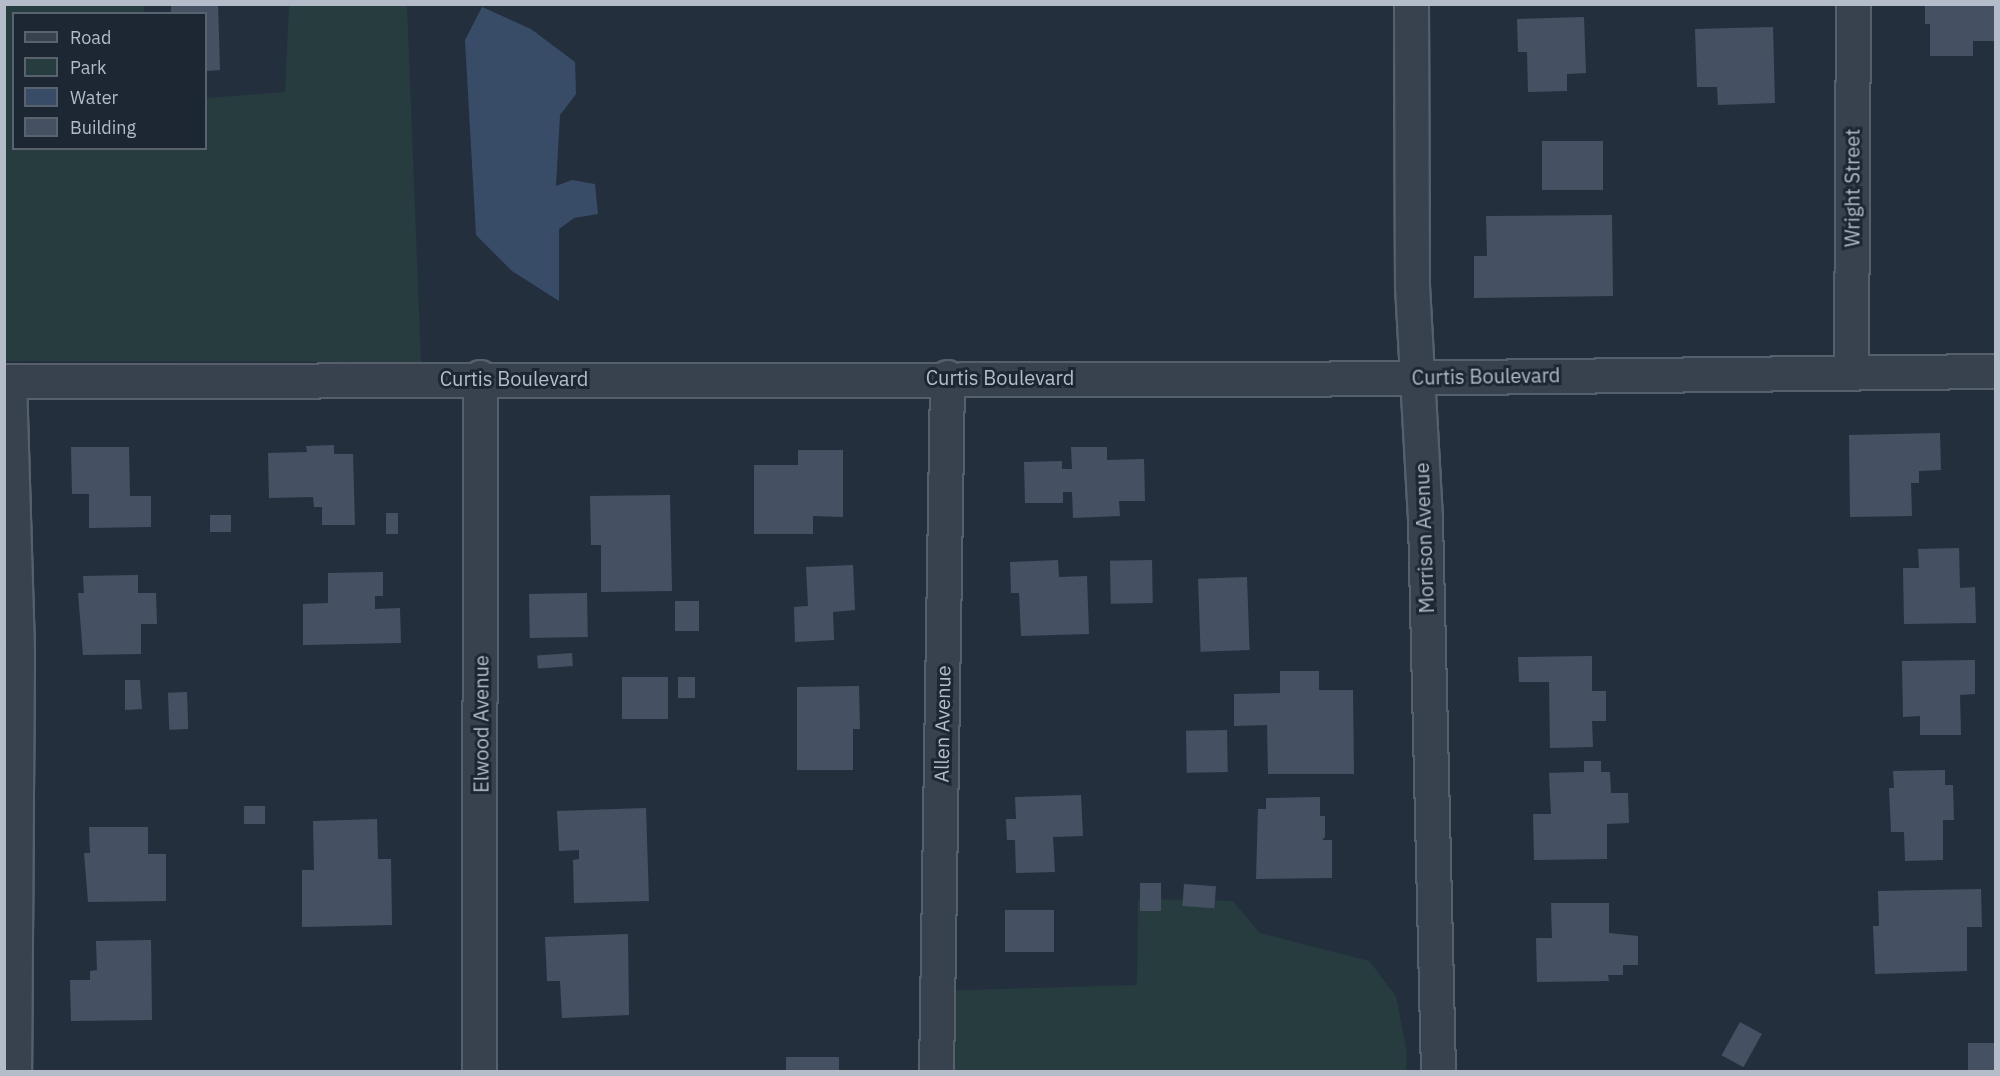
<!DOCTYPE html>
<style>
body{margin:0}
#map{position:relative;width:2000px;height:1076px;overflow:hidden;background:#242f3e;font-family:"IBM Plex Sans",sans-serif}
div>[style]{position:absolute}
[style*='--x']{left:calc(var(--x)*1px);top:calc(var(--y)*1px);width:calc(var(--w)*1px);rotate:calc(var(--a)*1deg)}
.green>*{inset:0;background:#263c3f}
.water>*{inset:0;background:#394c67}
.building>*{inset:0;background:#455162;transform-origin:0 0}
.roads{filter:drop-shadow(2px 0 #565f6c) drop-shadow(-2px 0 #565f6c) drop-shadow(0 2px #565f6c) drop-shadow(0 -2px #565f6c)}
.minor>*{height:33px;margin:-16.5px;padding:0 16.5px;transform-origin:16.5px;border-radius:16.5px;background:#38414e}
span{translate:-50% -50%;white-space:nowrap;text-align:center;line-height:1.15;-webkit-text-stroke:6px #1d2633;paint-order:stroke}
.street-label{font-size:20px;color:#b4bcc9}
.frame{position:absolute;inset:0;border:6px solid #b4bcc9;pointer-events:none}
.legend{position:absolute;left:12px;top:12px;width:195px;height:138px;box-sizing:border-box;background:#1d2633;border:2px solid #59626f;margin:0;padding:8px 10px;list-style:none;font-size:18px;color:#b4bcc9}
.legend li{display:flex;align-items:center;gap:12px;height:30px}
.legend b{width:30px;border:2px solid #59626f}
</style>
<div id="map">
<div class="green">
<div style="clip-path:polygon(5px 4px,144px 5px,144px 13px,14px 14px,14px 148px,206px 148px,206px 98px,285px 92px,289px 5px,407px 5px,421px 362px,5px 361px)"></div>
<div style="clip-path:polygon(1138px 899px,1233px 901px,1260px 933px,1369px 961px,1396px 996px,1407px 1053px,1406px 1072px,928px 1072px,935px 991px,1137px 985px)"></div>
</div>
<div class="water">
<div style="clip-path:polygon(482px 7px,531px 29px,575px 62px,576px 94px,560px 115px,556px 186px,572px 180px,595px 184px,598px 214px,574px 218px,559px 229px,559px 301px,512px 271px,476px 235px,465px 40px)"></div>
</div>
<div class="building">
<div style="clip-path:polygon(171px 4px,218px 4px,220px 70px,206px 71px,206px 14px,171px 14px)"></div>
<div style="clip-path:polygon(1925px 4px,1996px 4px,1996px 41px,1973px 41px,1973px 56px,1930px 56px,1930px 24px,1925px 24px)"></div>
<div style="clip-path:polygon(1584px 17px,1586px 73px,1567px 74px,1567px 91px,1528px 92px,1527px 52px,1518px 52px,1517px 19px)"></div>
<div style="clip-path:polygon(1773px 27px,1775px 103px,1718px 105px,1717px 87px,1697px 87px,1695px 29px)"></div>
<div style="left:1542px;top:141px;width:61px;height:49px"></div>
<div style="clip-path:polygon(1612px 215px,1613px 296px,1474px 298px,1474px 256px,1487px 256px,1486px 216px)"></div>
<div style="clip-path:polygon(1940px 433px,1941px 470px,1919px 471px,1919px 483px,1911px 483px,1912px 516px,1850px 517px,1849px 435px)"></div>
<div style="clip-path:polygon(334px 445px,334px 454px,353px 454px,355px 525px,322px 525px,322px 507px,314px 507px,313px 497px,269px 498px,268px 453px,307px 452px,306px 446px)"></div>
<div style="clip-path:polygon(71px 447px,129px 447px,130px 496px,151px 496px,151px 527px,89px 528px,89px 494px,72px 494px)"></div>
<div style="clip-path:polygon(1071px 447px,1107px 447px,1107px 460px,1144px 459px,1145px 501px,1119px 501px,1120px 516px,1073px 518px,1072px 492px,1063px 492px,1063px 503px,1025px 503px,1024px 462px,1062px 461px,1062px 469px,1072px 469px)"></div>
<div style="clip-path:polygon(798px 450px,843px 450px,843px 517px,813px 516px,813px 534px,754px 534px,754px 465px,798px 465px)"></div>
<div style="clip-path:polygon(670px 495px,672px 591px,601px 592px,601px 545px,591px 545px,590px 496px)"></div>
<div style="left:386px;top:513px;width:12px;height:21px"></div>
<div style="left:210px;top:515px;width:21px;height:17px"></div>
<div style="clip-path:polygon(1959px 548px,1960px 588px,1975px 587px,1976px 623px,1904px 624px,1903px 568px,1919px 568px,1918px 549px)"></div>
<div style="clip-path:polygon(1058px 560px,1059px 577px,1087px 576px,1089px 634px,1021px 636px,1019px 593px,1011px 593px,1010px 562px)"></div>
<div style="left:1152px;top:560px;width:43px;height:42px;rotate:89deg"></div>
<div style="clip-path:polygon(853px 565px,855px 610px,833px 612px,834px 640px,795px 642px,794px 607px,808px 606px,806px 567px)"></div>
<div style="clip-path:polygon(383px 572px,383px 596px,375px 596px,375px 609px,400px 608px,401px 643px,303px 645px,303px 604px,328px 603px,328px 573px)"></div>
<div style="clip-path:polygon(138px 575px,138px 593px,156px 593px,157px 624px,141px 624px,141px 654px,83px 655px,78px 593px,84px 593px,83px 576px)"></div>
<div style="left:1247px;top:577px;width:73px;height:49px;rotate:88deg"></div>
<div style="left:587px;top:593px;width:44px;height:58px;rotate:89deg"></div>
<div style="left:675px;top:601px;width:24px;height:30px"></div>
<div style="left:572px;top:653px;width:13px;height:35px;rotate:86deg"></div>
<div style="clip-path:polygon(1592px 656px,1592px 691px,1606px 691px,1606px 721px,1592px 721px,1593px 747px,1550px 748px,1549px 682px,1519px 682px,1518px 657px)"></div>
<div style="clip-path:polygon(1975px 660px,1975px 694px,1960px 695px,1961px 735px,1920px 735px,1920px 716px,1903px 717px,1902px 661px)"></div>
<div style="clip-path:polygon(1280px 671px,1319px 671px,1319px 690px,1353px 690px,1354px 774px,1268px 774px,1267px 725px,1234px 726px,1234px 694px,1280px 693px)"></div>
<div style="left:622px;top:677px;width:46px;height:42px"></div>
<div style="left:678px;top:677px;width:17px;height:21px"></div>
<div style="clip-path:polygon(125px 680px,140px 680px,142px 709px,125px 710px)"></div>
<div style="clip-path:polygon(859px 686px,860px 729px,853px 729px,853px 770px,797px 770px,797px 687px)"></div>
<div style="left:187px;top:692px;width:37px;height:19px;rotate:88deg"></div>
<div style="left:1227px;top:730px;width:42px;height:41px;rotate:89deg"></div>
<div style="clip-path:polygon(1584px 761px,1601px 761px,1601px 772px,1610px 772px,1611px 793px,1628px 793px,1629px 823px,1607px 824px,1607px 859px,1534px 860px,1533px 814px,1551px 814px,1549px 773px,1584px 772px)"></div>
<div style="clip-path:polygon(1945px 770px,1945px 785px,1953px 785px,1954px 820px,1943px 820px,1943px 860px,1905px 861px,1904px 832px,1891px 832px,1889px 788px,1894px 788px,1893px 771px)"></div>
<div style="clip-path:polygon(1081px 795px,1083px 836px,1053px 837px,1055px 872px,1016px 873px,1015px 840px,1007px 840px,1006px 819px,1016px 819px,1015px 797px)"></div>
<div style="clip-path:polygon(1320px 797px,1320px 816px,1325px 816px,1325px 837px,1322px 840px,1332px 840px,1332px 878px,1256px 879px,1258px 809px,1266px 809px,1266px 798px)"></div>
<div style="left:244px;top:806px;width:21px;height:18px"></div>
<div style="clip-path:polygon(646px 808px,649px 901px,574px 903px,573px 860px,579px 859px,579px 850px,559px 851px,557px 811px)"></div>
<div style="clip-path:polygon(377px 819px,378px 859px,391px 859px,392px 925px,302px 927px,302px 870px,314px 870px,313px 821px)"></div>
<div style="clip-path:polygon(89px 827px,148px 827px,148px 854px,166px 854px,166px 901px,88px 902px,84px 853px,90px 853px)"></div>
<div style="left:1140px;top:883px;width:21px;height:28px"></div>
<div style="left:1184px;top:884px;width:32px;height:22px;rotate:4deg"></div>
<div style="clip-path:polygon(1981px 889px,1982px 927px,1967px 927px,1967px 971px,1875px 974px,1873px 926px,1879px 926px,1878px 891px)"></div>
<div style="clip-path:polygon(1551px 903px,1609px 903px,1609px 933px,1638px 936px,1638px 965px,1623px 965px,1623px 975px,1608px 975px,1609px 981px,1537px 982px,1536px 938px,1552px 938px)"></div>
<div style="left:1054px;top:910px;width:42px;height:49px;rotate:90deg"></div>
<div style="clip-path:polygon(628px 934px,629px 1015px,562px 1018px,560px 981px,547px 981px,545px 937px)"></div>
<div style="clip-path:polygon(151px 940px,152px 1020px,71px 1021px,70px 980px,90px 980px,90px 971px,97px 970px,96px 941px)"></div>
<div style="left:1740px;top:1022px;width:25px;height:38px;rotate:29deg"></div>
<div style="left:1996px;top:1043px;width:29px;height:28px;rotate:90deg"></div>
<div style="left:839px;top:1057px;width:15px;height:53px;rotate:90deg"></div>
</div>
<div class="roads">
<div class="minor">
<div style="--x:1411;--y:4;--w:282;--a:89.8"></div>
<div style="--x:1412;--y:286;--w:234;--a:86.8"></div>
<div style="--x:1425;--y:520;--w:552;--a:88.65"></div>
<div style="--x:1851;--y:372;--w:368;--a:-89.7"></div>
<div style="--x:4;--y:381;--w:1283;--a:-0.09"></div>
<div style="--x:1287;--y:379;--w:709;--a:-0.65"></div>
<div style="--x:9;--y:381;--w:272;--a:88.3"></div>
<div style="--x:17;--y:653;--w:419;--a:90.4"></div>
<div style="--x:479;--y:1072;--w:695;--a:-89.92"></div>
<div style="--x:936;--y:1072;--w:695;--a:-89.09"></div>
</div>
</div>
<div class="street-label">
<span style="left:1852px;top:188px;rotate:-90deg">Wright Street</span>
<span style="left:1486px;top:376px;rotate:-1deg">Curtis Boulevard</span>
<span style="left:1000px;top:377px">Curtis Boulevard</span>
<span style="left:514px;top:378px">Curtis Boulevard</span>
<span style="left:1424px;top:538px;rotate:-92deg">Morrison Avenue</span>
<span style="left:481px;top:724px;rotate:-90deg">Elwood Avenue</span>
<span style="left:942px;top:724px;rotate:-89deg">Allen Avenue</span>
</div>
<div class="frame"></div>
<ul class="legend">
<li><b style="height:8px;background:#38414e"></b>Road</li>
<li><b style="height:16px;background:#263c3f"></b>Park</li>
<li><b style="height:16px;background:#394c67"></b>Water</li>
<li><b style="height:16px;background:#455162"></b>Building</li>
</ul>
</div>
